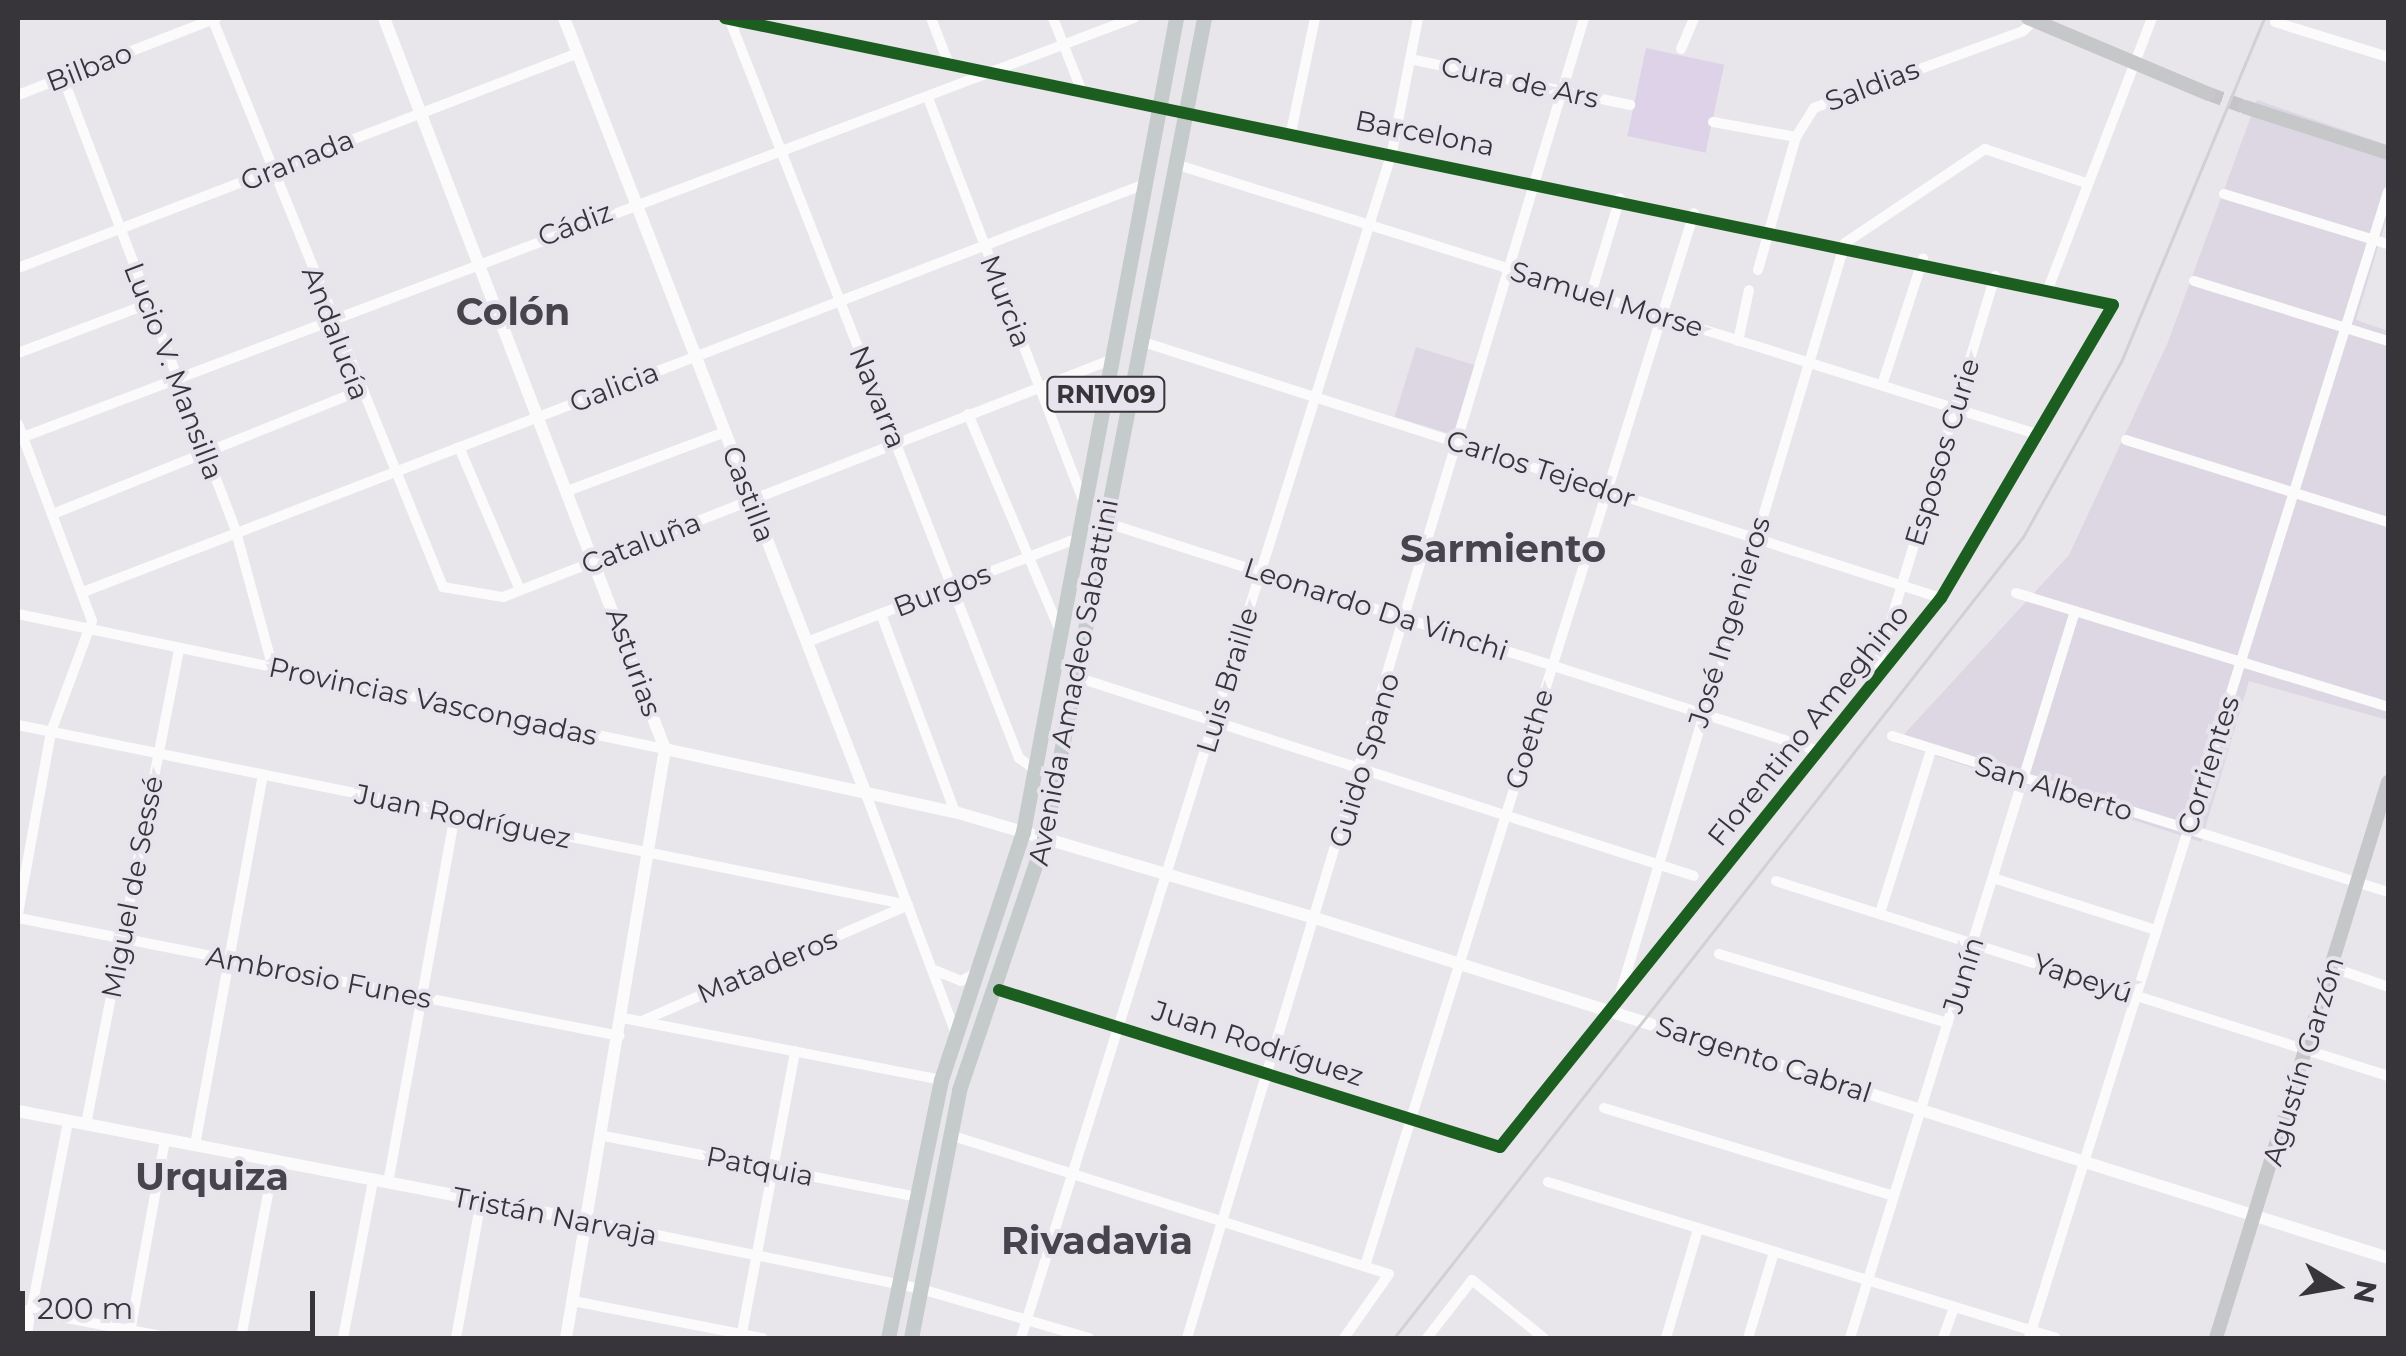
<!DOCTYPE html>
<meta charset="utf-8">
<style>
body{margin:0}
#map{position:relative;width:2406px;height:1356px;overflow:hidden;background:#e8e6eb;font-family:Montserrat,sans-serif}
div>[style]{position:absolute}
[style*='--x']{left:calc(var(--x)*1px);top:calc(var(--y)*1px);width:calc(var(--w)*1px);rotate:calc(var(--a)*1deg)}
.built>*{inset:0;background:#dcd7e2;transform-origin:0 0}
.green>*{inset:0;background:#ded2e9;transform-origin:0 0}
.secondary-tunnel>*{height:14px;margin-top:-7px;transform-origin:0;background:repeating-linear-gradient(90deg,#c5c3c7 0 14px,transparent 0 21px)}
.minor>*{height:10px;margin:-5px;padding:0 5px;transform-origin:5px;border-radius:5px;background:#fcfbfc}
.tertiary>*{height:12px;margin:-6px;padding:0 6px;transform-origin:6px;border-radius:6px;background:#fcfbfc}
.secondary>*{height:14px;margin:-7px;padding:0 7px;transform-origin:7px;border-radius:7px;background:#c6c7c9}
.primary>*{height:15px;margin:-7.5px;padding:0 7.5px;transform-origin:7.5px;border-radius:7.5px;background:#c5cbca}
.rail>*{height:2.5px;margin:-1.25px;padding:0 1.25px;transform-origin:1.25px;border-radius:1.25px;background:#d1d0d2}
.cycleway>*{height:12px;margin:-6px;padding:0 6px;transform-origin:6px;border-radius:6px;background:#1b5e20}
span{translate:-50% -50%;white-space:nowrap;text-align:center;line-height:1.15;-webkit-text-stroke:8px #e8e4ed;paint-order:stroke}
.shield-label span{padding:2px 8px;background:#e8e4ed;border:2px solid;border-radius:8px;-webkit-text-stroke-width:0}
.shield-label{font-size:25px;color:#373539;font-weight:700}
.street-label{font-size:28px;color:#373539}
.district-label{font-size:38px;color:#48444c;font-weight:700}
.frame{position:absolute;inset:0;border:20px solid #373539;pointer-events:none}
.north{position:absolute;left:2286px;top:1236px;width:100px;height:100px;-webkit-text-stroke:8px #e8e4ed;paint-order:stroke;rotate:101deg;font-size:28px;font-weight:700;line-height:40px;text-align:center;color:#373539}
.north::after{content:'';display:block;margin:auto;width:35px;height:45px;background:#373539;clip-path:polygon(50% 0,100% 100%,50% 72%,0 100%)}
.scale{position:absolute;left:20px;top:1291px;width:295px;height:45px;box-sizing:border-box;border:5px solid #373539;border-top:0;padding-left:12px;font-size:30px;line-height:35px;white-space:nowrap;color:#373539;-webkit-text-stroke:8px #e8e4ed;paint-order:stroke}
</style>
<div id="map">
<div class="built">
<div style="clip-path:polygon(2257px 100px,2388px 145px,2388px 214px,2356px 320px,2388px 331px,2388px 720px,2249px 681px,2201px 842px,1896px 743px,2069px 555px,2168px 342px)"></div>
<div style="left:1416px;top:347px;width:62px;height:73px;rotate:17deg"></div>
</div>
<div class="green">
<div style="left:1646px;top:48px;width:80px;height:90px;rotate:12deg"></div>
</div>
<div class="secondary-tunnel">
<div style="--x:2209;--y:94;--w:38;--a:20"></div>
</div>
<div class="minor">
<div style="--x:212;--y:18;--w:614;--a:67.9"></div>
<div style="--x:443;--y:587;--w:61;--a:9.5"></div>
<div style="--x:503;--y:597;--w:655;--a:-21.31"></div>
<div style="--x:725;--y:18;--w:1417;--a:11.68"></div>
<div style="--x:2113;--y:305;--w:340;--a:120.4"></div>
<div style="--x:1941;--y:598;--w:704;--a:128.77"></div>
<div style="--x:1500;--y:1147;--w:525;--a:-162.6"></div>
<div style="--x:729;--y:18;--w:795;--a:68.6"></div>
<div style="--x:1019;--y:758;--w:19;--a:36"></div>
<div style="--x:931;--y:18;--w:47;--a:68.9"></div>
<div style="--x:1053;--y:18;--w:76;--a:68.5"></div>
<div style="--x:2275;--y:22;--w:118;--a:17.2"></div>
<div style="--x:1681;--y:49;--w:34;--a:-67"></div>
<div style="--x:1410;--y:59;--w:225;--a:11.8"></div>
<div style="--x:63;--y:78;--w:486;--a:69.1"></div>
<div style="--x:236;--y:532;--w:141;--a:74.8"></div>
<div style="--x:18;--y:95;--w:213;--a:-21.2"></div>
<div style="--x:928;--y:98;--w:434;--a:68.9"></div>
<div style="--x:1713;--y:122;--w:84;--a:10.2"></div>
<div style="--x:1291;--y:132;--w:116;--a:-78.1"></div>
<div style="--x:1175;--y:164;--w:906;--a:17.4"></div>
<div style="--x:2224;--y:194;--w:171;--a:17"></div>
<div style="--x:18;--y:268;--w:600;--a:-21"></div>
<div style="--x:1758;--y:270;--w:138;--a:-74.1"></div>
<div style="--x:1796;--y:137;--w:34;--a:-58"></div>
<div style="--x:1814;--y:108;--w:223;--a:-20.2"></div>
<div style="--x:2023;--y:31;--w:19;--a:-43"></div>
<div style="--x:2194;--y:281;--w:203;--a:17.2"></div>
<div style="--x:2048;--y:289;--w:290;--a:-69"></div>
<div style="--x:1591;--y:294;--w:100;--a:-73.2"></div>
<div style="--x:1140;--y:341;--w:841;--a:17.79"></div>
<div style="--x:1738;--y:341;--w:52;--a:-77.8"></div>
<div style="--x:18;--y:353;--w:139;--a:-20.7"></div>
<div style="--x:1882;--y:385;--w:133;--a:-72"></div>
<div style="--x:968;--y:414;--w:236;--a:67"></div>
<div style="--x:18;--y:424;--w:210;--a:69.4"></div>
<div style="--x:92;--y:621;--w:118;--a:110.3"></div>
<div style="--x:51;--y:732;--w:185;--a:100.3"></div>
<div style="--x:18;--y:439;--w:1193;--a:-20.67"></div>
<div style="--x:2126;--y:440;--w:275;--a:17.4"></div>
<div style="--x:459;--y:447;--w:155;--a:66.9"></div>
<div style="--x:570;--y:490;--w:165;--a:-20.5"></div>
<div style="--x:53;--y:514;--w:330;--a:-21.9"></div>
<div style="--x:1104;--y:522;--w:751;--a:17.76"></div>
<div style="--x:83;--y:592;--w:1138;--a:-21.02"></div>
<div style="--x:2016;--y:593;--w:389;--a:17"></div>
<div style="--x:18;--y:614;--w:661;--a:11.79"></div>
<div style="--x:881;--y:614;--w:211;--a:69.5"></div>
<div style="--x:807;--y:642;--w:290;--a:-21"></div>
<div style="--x:1073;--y:676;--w:652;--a:17.85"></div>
<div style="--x:1874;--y:677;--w:419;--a:-73.2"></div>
<div style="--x:18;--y:725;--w:908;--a:11.43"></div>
<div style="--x:1892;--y:736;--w:520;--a:17.46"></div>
<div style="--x:864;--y:789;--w:262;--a:69.4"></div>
<div style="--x:1993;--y:878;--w:171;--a:17.7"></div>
<div style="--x:1776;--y:881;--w:642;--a:17.67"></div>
<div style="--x:1880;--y:913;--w:171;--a:-72.6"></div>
<div style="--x:18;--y:918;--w:613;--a:11.09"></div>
<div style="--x:1719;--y:954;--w:239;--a:16.8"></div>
<div style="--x:2331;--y:967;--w:60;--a:19.3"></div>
<div style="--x:934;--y:970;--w:29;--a:22"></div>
<div style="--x:961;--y:981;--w:18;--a:-29"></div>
<div style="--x:1618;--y:1001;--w:791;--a:-73.33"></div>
<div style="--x:1845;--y:243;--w:169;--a:-33.9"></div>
<div style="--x:1985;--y:149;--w:107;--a:18.6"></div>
<div style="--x:623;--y:1018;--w:324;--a:11"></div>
<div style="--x:644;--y:1020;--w:288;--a:-23.5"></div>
<div style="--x:1604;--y:1108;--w:303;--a:16.9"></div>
<div style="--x:86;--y:1124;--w:484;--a:-78.9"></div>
<div style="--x:950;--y:1135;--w:460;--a:17.6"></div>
<div style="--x:1389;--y:1274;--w:78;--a:125.1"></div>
<div style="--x:604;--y:1136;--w:319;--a:11"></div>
<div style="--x:195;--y:1145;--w:376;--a:-79.6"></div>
<div style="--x:1548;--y:1182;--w:531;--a:17.07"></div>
<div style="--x:388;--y:1183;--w:374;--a:-79.7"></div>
<div style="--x:588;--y:1221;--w:340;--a:11.5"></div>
<div style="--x:921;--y:1289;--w:175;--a:16.3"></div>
<div style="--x:1365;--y:1266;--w:1103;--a:-72.65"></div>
<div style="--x:573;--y:1301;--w:193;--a:11.1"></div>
<div style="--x:18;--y:1309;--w:158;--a:10.6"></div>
<div style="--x:1749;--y:1335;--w:87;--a:-73.2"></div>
<div style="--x:26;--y:1338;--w:221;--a:-79"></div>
<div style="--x:129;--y:1338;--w:201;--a:-79.7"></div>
<div style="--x:241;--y:1338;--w:180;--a:-79.4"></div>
<div style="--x:343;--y:1338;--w:161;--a:-79.2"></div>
<div style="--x:456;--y:1338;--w:139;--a:-79.7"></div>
<div style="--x:741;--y:1338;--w:292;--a:-79.3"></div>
<div style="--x:1021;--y:1338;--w:1243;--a:-72.63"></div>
<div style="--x:1392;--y:152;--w:136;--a:-79"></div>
<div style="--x:1187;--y:1338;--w:1378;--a:-73.26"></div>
<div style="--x:1427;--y:1338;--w:73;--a:-52.2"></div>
<div style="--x:1472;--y:1280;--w:92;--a:38.9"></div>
<div style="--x:1666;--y:1338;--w:114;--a:-73.6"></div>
<div style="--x:1850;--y:1338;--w:761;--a:-72.8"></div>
<div style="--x:1943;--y:1338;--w:32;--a:-70"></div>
<div style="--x:2029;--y:1338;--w:1201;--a:-72.61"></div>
</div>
<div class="tertiary">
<div style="--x:384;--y:18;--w:783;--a:68.97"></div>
<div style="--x:665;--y:749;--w:597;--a:99.54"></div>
<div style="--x:564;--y:18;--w:827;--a:68.74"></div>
<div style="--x:665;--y:749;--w:297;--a:12.3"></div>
<div style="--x:955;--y:812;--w:375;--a:16.4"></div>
<div style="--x:1315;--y:918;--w:1126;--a:17.58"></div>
<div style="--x:18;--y:1111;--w:581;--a:10.92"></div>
</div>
<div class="secondary">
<div style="--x:2028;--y:18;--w:196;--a:22.8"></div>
<div style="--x:2245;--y:107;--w:150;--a:17.8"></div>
<div style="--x:2216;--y:1338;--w:582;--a:-72.81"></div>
</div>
<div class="primary">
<div style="--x:888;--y:1338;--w:263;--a:-78.4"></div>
<div style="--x:941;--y:1080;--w:261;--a:-71.7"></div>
<div style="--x:1023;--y:832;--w:828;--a:-79.35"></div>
<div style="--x:911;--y:1338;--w:253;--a:-79"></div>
<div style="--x:959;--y:1090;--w:265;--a:-71.3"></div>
<div style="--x:1044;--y:839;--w:836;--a:-78.97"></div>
</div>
<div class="rail">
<div style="--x:1394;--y:1338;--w:1018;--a:-51.86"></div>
<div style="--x:2023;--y:537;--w:201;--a:-60.8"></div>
<div style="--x:2121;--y:362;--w:373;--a:-67.4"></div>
</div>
<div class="cycleway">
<div style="--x:725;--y:18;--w:1417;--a:11.68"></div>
<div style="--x:2113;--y:305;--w:340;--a:120.4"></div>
<div style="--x:1941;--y:598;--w:704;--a:128.77"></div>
<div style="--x:1500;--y:1147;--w:525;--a:-162.6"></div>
</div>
<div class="shield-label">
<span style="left:1106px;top:394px">RN1V09</span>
</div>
<div class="street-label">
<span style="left:89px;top:67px;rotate:-21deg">Bilbao</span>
<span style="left:1520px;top:82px;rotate:12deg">Cura de Ars</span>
<span style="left:1872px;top:85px;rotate:-21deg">Saldias</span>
<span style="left:1425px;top:133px;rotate:11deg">Barcelona</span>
<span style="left:297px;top:160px;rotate:-22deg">Granada</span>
<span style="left:575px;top:224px;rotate:-21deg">Cádiz</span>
<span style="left:1607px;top:299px;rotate:17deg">Samuel Morse</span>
<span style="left:1006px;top:301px;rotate:69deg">Murcia</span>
<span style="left:336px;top:333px;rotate:69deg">Andalucía</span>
<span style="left:174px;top:371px;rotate:69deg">Lucio V. Mansilla</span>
<span style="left:614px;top:387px;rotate:-21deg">Galicia</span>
<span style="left:878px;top:397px;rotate:68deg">Navarra</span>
<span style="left:1942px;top:452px;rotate:-73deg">Esposos Curie</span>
<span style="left:1541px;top:469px;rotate:18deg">Carlos Tejedor</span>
<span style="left:749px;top:494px;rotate:69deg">Castilla</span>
<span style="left:641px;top:543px;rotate:-21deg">Cataluña</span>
<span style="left:942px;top:590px;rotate:-21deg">Burgos</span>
<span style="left:1376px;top:609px;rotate:18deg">Leonardo Da Vinchi</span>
<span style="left:1729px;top:622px;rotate:-73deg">José Ingenieros</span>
<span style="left:634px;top:662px;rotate:70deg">Asturias</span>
<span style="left:1227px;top:680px;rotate:-73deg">Luis Braille</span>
<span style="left:1073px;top:682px;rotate:-79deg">Avenida Amadeo Sabattini</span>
<span style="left:433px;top:701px;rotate:12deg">Provincias Vascongadas</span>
<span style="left:1808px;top:725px;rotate:-51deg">Florentino Ameghino</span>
<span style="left:1529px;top:739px;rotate:-73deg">Goethe</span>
<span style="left:1364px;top:760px;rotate:-73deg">Guido Spano</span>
<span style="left:2208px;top:765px;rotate:-72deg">Corrientes</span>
<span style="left:2054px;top:788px;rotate:17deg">San Alberto</span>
<span style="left:463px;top:816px;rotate:12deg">Juan Rodríguez</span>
<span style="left:132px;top:887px;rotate:-79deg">Miguel de Sessé</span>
<span style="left:767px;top:966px;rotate:-23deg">Mataderos</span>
<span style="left:1963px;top:975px;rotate:-73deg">Junín</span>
<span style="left:319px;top:977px;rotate:11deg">Ambrosio Funes</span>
<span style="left:2083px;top:978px;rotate:18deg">Yapeyú</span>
<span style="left:1258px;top:1043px;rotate:18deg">Juan Rodríguez</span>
<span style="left:1764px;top:1059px;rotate:18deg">Sargento Cabral</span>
<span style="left:2303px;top:1061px;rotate:-73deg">Agustín Garzón</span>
<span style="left:760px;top:1166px;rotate:11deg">Patquia</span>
<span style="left:555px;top:1216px;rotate:11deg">Tristán Narvaja</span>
</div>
<div class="district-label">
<span style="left:513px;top:312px">Colón</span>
<span style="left:1503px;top:549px">Sarmiento</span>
<span style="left:212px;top:1177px">Urquiza</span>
<span style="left:1097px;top:1241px">Rivadavia</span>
</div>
<div class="frame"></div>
<div class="north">N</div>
<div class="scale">200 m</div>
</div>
